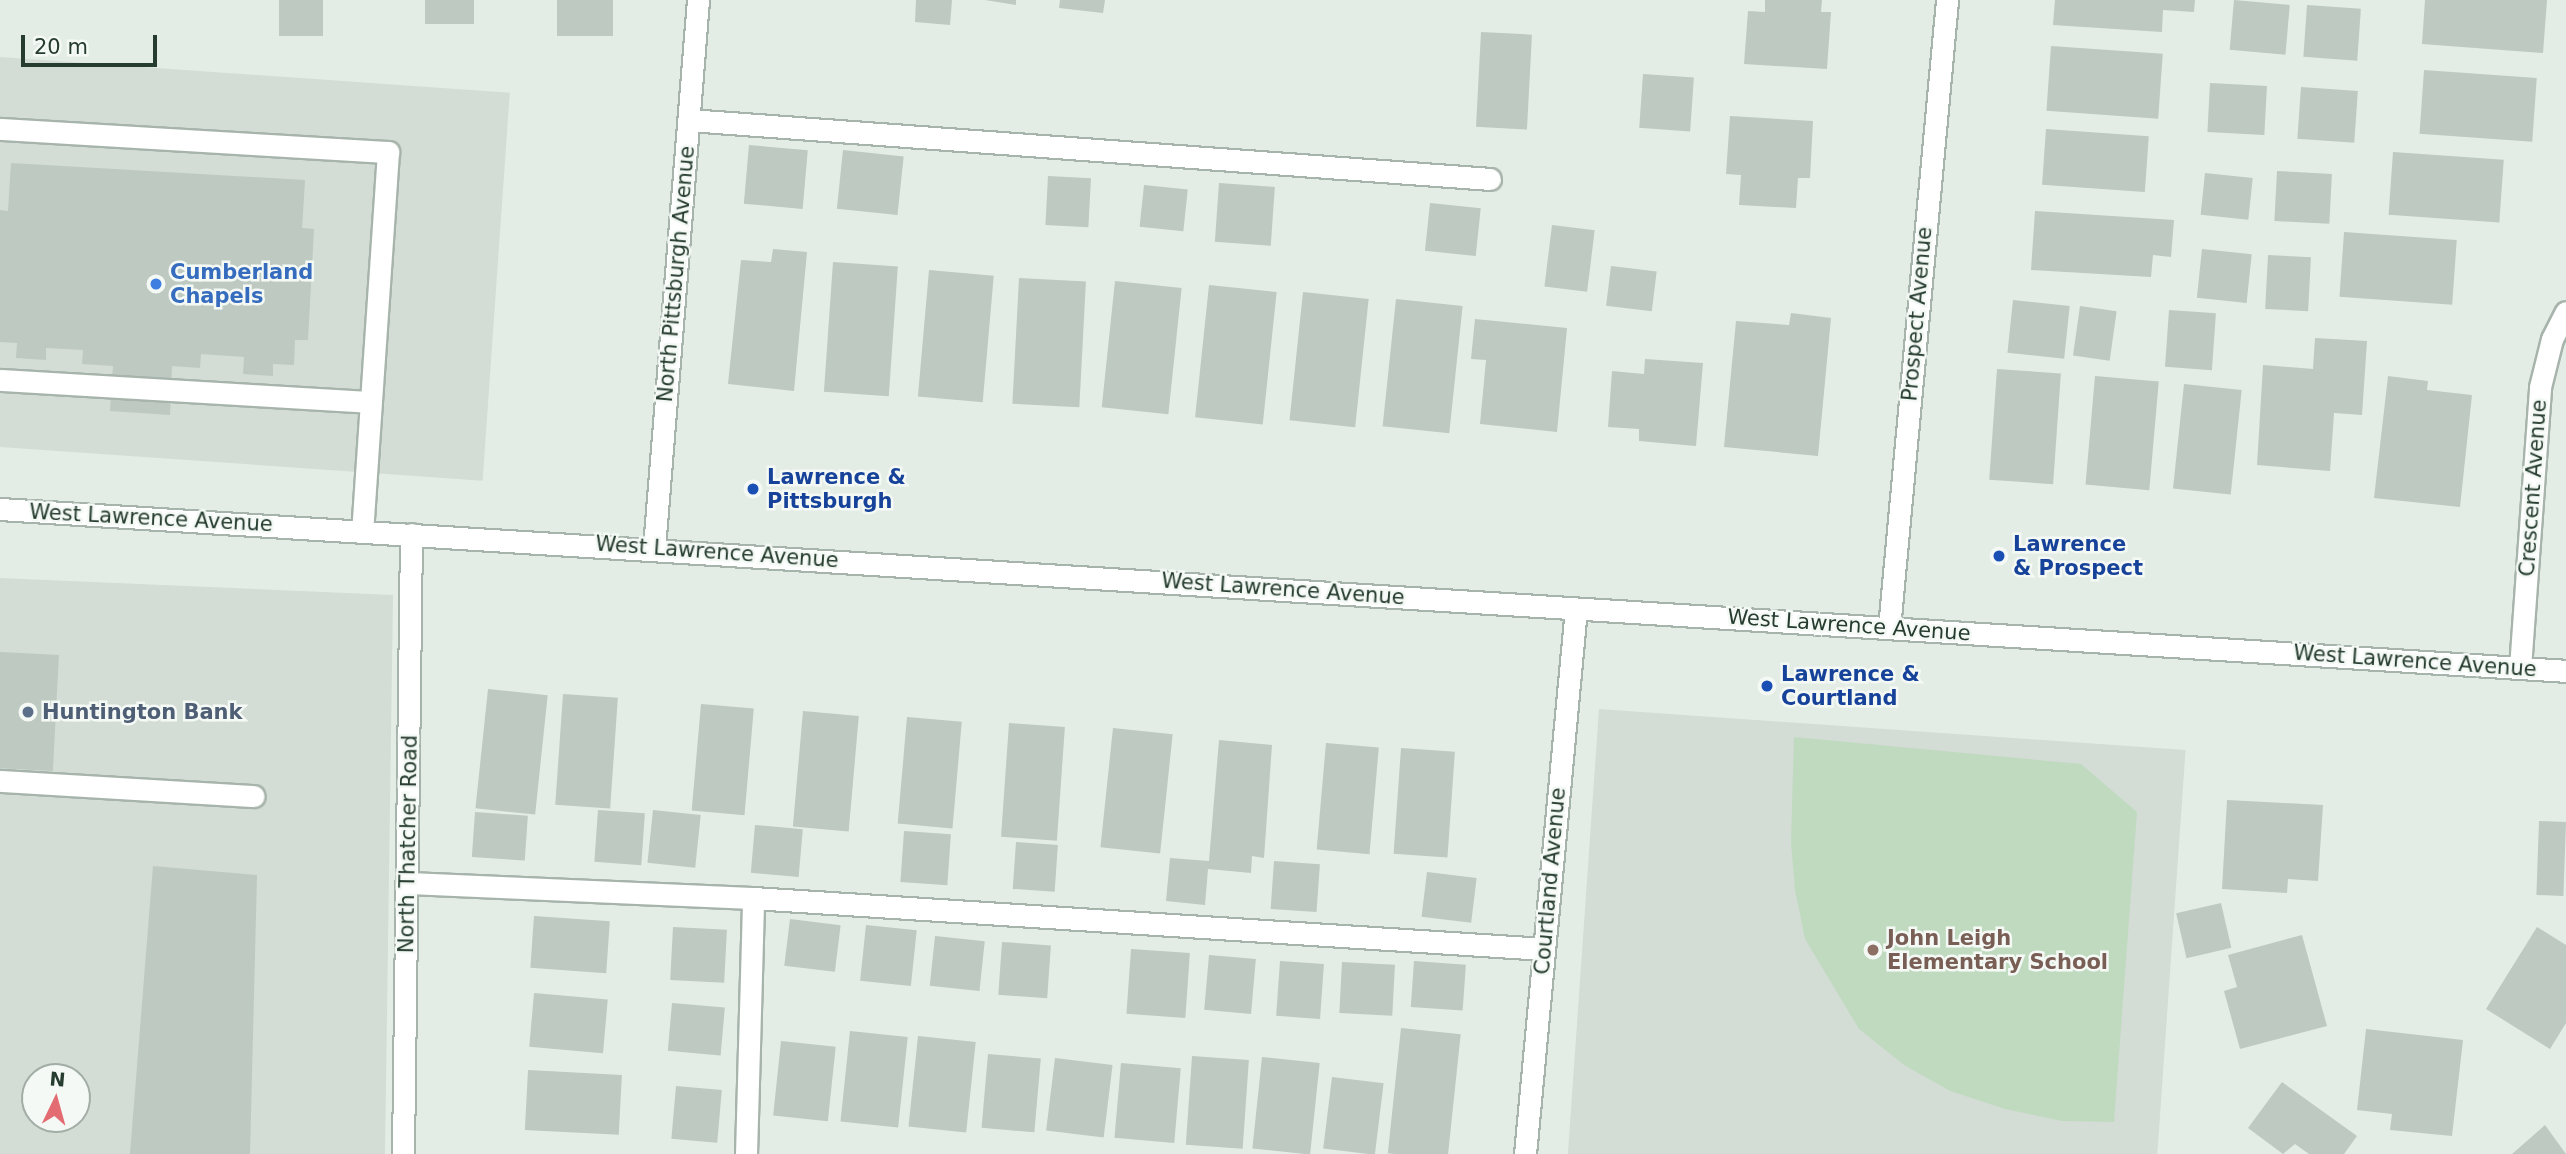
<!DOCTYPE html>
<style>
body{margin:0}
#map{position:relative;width:2566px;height:1154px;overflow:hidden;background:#e4ece6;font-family:"DejaVu Sans",sans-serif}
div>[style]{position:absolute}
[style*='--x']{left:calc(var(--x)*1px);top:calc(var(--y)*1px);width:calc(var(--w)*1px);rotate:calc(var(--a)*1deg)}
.built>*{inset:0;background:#d3dcd5;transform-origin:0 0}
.green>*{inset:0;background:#c0dac0}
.building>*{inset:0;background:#bdc9c1;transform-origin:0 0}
.roads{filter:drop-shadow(2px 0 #a7b4ab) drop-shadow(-2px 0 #a7b4ab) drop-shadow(0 2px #a7b4ab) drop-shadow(0 -2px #a7b4ab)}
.lane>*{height:21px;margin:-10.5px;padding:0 10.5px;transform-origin:10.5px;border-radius:10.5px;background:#fff}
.street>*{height:21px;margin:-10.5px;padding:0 10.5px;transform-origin:10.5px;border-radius:10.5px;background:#fff}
.secondary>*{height:21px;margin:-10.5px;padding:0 10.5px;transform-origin:10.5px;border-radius:10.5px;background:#fff}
.dots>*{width:19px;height:19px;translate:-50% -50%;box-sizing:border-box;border:4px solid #f4f9f5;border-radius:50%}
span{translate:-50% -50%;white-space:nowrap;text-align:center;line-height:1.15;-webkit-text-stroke:5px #f4f9f5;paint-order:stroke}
.shop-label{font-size:21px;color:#366cbe;font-weight:700}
.left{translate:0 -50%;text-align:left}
.street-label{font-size:21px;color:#263c2f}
.transit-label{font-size:21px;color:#164399;font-weight:700}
.service-label{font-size:21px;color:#4e5e75;font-weight:700}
.education-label{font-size:21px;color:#785e54;font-weight:700}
.north{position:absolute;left:21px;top:1063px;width:70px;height:70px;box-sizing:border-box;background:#f4f9f5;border:2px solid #a2ada6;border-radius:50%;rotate:5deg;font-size:19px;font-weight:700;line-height:28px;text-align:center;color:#263c2f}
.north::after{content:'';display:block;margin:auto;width:24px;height:32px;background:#e26c71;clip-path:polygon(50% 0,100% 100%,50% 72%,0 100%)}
.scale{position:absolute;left:21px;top:35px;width:136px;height:32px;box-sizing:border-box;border:4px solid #263c2f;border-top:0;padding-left:9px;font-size:21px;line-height:24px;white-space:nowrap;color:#263c2f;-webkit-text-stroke:5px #f4f9f5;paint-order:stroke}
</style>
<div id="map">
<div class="built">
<div style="left:0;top:57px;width:511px;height:389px;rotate:4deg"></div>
<div style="clip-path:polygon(evenodd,0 578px,393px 595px,385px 1154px,0 1154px,0 578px,35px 1077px,77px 1077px,77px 1119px,35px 1119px,35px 1077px)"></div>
<div style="left:1599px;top:709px;width:588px;height:447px;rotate:4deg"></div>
</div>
<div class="green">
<div style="clip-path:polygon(1794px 737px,2081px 764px,2137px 812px,2114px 1122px,2062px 1121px,2005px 1109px,1950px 1091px,1904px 1065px,1859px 1029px,1805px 939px,1795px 890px,1791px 843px)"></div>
</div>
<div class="building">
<div style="left:279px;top:0;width:44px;height:36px"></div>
<div style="left:425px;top:0;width:49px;height:24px"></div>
<div style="left:557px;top:0;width:56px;height:36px"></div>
<div style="clip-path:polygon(916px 0,952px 0,950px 25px,915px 22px)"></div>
<div style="clip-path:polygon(985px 0,1016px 0,1016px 5px)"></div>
<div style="clip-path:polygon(1060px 0,1105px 0,1103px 13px,1059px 8px)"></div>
<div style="clip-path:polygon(1765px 0,1822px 0,1821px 12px,1831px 12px,1827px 69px,1744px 64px,1748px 11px,1765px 12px)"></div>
<div style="clip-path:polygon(2055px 0,2195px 0,2194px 12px,2163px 10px,2162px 32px,2053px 25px)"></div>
<div style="left:2234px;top:0;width:56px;height:50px;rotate:5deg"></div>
<div style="clip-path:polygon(2425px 0,2547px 0,2543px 53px,2422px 44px)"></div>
<div style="left:2307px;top:5px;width:54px;height:52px;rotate:4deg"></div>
<div style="left:1481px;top:32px;width:51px;height:95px;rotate:3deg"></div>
<div style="left:2051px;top:46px;width:112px;height:65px;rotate:4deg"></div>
<div style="left:2424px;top:70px;width:113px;height:64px;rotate:4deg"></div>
<div style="left:1643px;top:74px;width:51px;height:54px;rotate:4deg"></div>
<div style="left:2210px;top:83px;width:57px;height:49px;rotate:3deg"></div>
<div style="left:2301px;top:87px;width:57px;height:52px;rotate:4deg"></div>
<div style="clip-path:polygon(1730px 116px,1813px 121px,1810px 178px,1798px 178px,1796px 208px,1739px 205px,1741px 175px,1726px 174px)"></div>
<div style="left:2046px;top:129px;width:103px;height:56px;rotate:4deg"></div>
<div style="left:749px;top:145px;width:59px;height:59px;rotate:5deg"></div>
<div style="left:843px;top:150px;width:61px;height:59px;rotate:6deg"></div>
<div style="left:2393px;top:152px;width:111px;height:63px;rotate:4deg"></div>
<div style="clip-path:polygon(11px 163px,305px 180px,302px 228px,314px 229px,308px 340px,295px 340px,294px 365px,273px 364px,273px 376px,243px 374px,244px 357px,201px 354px,200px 368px,172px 366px,170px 415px,110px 411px,113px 366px,82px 364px,83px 350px,46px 348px,46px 360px,16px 358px,17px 343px,0 342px,0 210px,8px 211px)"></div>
<div style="left:2277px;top:171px;width:55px;height:50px;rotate:3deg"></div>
<div style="left:2205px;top:173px;width:48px;height:42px;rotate:6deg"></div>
<div style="left:1048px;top:176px;width:43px;height:49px;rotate:3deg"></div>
<div style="left:1219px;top:183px;width:56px;height:59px;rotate:4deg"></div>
<div style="left:1144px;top:185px;width:44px;height:42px;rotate:6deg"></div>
<div style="left:1430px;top:203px;width:51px;height:48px;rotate:6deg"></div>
<div style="clip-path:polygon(2035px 211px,2174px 220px,2171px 257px,2153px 255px,2151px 277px,2031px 270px)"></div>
<div style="left:1552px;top:225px;width:43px;height:62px;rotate:7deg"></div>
<div style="left:2344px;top:232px;width:113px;height:65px;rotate:4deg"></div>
<div style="clip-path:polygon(773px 249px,807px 252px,794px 391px,728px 384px,741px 260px,771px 262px)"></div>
<div style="left:2202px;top:249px;width:50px;height:49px;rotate:6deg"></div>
<div style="left:2268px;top:255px;width:43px;height:54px;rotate:3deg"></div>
<div style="left:833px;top:262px;width:65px;height:130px;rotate:4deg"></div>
<div style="left:1611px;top:266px;width:46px;height:40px;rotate:7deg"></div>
<div style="left:929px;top:270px;width:65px;height:127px;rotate:5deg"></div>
<div style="left:1019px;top:278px;width:67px;height:126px;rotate:3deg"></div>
<div style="left:1115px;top:281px;width:67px;height:127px;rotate:6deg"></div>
<div style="left:1209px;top:285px;width:68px;height:133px;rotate:6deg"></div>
<div style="left:1303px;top:292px;width:66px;height:129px;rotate:6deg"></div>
<div style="left:1396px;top:299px;width:67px;height:128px;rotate:6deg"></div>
<div style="left:2013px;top:300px;width:57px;height:53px;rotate:6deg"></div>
<div style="left:2080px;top:306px;width:37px;height:50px;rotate:8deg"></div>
<div style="left:2169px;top:310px;width:47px;height:57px;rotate:4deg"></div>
<div style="clip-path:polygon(1791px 313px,1831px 318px,1818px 456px,1724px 447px,1736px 321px,1789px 325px)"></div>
<div style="clip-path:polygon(1475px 319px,1567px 328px,1557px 432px,1480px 424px,1486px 360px,1471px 359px)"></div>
<div style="clip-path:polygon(2315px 338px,2367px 341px,2362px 415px,2334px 413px,2330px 471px,2257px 465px,2263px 365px,2313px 369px)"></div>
<div style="clip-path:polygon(1645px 359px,1703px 363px,1696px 446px,1639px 441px,1639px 429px,1608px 427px,1612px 371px,1644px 374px)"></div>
<div style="left:1997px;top:369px;width:64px;height:111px;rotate:4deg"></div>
<div style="left:2095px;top:376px;width:64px;height:109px;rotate:5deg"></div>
<div style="clip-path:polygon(2388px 376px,2428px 381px,2427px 390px,2472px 395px,2460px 507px,2374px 498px)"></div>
<div style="left:2184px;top:384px;width:58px;height:105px;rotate:6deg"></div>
<div style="left:0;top:652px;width:59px;height:116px;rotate:3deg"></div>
<div style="left:488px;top:689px;width:60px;height:120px;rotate:6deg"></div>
<div style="left:563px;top:694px;width:55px;height:111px;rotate:4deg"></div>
<div style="left:701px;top:704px;width:53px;height:107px;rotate:5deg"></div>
<div style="left:803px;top:711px;width:56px;height:116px;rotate:5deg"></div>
<div style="left:907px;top:717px;width:55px;height:107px;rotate:5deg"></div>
<div style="left:1009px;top:723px;width:56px;height:114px;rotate:4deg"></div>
<div style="left:1113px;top:728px;width:60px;height:120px;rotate:6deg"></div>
<div style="clip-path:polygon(1219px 740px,1272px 745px,1264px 858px,1252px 856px,1251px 873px,1208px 869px,1205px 905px,1166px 901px,1170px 858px,1209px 861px)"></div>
<div style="left:1326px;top:743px;width:53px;height:107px;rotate:5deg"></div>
<div style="left:1401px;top:748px;width:54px;height:106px;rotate:4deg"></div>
<div style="clip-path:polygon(2227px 800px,2323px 805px,2318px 881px,2288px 879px,2287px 893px,2222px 889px)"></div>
<div style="left:598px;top:810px;width:47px;height:52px;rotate:4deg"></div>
<div style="left:653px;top:810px;width:48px;height:53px;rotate:6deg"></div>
<div style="left:475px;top:812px;width:53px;height:45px;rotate:4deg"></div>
<div style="left:2539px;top:821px;width:27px;height:74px;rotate:2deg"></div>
<div style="left:755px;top:825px;width:48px;height:48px;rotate:5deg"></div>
<div style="left:904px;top:831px;width:47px;height:51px;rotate:4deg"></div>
<div style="left:1016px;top:842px;width:42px;height:47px;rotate:4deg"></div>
<div style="left:1274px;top:861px;width:46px;height:48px;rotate:4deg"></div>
<div style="clip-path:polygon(153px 866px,257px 875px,250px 1154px,130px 1154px)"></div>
<div style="left:1427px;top:872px;width:50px;height:45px;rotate:7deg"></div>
<div style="left:2221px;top:903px;width:46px;height:46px;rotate:77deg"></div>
<div style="left:534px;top:916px;width:76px;height:52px;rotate:4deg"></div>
<div style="left:790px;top:919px;width:51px;height:47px;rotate:7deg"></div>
<div style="left:866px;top:925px;width:51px;height:56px;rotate:6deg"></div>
<div style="left:673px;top:927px;width:54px;height:53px;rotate:3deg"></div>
<div style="clip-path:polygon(2537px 927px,2566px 945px,2566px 1023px,2550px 1049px,2486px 1009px)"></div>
<div style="clip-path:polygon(2302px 935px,2327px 1026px,2240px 1049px,2224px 991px,2237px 987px,2228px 955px)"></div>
<div style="left:935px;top:936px;width:50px;height:50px;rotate:6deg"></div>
<div style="left:1002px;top:942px;width:49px;height:53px;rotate:4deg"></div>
<div style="left:1131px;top:949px;width:59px;height:65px;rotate:4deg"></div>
<div style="left:1209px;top:955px;width:47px;height:55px;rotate:5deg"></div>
<div style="left:1280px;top:961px;width:44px;height:55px;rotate:4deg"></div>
<div style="left:1414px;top:961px;width:52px;height:46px;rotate:4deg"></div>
<div style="left:1342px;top:962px;width:53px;height:51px;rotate:3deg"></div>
<div style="left:534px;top:993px;width:74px;height:54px;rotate:5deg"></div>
<div style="left:672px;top:1003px;width:53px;height:48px;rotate:5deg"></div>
<div style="left:1401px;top:1028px;width:60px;height:126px;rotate:6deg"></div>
<div style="clip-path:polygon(2366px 1029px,2463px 1040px,2452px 1136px,2390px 1130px,2392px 1114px,2357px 1110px)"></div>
<div style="left:850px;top:1031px;width:58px;height:91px;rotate:6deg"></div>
<div style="left:918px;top:1036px;width:58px;height:91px;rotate:6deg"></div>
<div style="left:781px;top:1041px;width:55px;height:75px;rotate:6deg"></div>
<div style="left:988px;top:1054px;width:53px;height:74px;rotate:5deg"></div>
<div style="left:1192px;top:1056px;width:57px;height:89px;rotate:4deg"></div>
<div style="left:1262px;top:1057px;width:58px;height:92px;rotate:6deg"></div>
<div style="left:1055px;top:1058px;width:58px;height:73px;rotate:7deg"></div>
<div style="left:1121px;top:1063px;width:60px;height:75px;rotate:5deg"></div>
<div style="left:528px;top:1070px;width:94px;height:60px;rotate:3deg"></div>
<div style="left:1332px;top:1077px;width:52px;height:72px;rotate:7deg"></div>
<div style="clip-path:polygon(2282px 1082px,2357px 1136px,2344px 1154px,2309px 1154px,2295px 1144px,2283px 1154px,2248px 1128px)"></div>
<div style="left:676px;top:1086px;width:46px;height:53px;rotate:5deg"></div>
<div style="clip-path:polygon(2545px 1125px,2566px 1154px,2512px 1154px)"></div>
</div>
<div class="roads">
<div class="lane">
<div style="--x:689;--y:120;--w:803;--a:4.21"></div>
<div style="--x:0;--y:129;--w:389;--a:3.4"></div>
<div style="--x:388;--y:152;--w:380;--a:93.9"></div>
<div style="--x:0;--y:380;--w:371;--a:3.4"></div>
<div style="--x:0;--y:781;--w:254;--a:3.4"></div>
<div style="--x:408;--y:883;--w:345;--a:2.5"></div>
<div style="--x:753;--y:898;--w:793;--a:3.69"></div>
<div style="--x:746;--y:1154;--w:256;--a:-88.4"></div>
</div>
<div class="street">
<div style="--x:654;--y:548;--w:550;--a:-85.41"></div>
<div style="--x:1889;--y:628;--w:631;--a:-84.72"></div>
<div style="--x:2520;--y:668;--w:282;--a:-85.9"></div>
<div style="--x:2540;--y:387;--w:49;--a:-76"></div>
<div style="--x:2552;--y:339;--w:30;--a:-63"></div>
<div style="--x:403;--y:1154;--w:620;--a:-89.26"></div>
<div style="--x:1525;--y:1154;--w:548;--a:-84.66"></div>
</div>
<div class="secondary">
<div style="--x:0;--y:509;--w:2571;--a:3.61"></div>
</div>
</div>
<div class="dots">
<div style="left:156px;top:284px;background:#3f7fe0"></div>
<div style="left:753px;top:489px;background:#1a4fb4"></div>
<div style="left:1999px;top:556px;background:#1a4fb4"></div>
<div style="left:1767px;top:686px;background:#1a4fb4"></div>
<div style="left:28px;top:712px;background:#5c6f8a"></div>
<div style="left:1873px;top:950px;background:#8d6e63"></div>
</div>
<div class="shop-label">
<span class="left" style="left:170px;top:284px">Cumberland<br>Chapels</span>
</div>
<div class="street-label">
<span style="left:676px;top:274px;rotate:-85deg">North Pittsburgh Avenue</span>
<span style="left:1917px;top:314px;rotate:-85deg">Prospect Avenue</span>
<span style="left:2533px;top:488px;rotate:-86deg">Crescent Avenue</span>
<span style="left:151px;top:518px;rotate:3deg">West Lawrence Avenue</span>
<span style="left:717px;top:552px;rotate:4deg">West Lawrence Avenue</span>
<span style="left:1283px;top:589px;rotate:4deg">West Lawrence Avenue</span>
<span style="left:1849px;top:625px;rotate:4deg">West Lawrence Avenue</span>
<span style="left:2415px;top:661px;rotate:4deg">West Lawrence Avenue</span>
<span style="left:408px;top:844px;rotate:-89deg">North Thatcher Road</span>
<span style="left:1550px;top:881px;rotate:-85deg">Courtland Avenue</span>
</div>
<div class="transit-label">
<span class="left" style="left:767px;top:489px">Lawrence &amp;<br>Pittsburgh</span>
<span class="left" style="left:2013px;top:556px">Lawrence<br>&amp; Prospect</span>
<span class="left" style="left:1781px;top:686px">Lawrence &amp;<br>Courtland</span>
</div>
<div class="service-label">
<span class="left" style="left:42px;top:712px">Huntington Bank</span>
</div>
<div class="education-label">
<span class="left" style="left:1887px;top:950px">John Leigh<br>Elementary School</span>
</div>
<div class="north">N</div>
<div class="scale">20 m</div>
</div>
